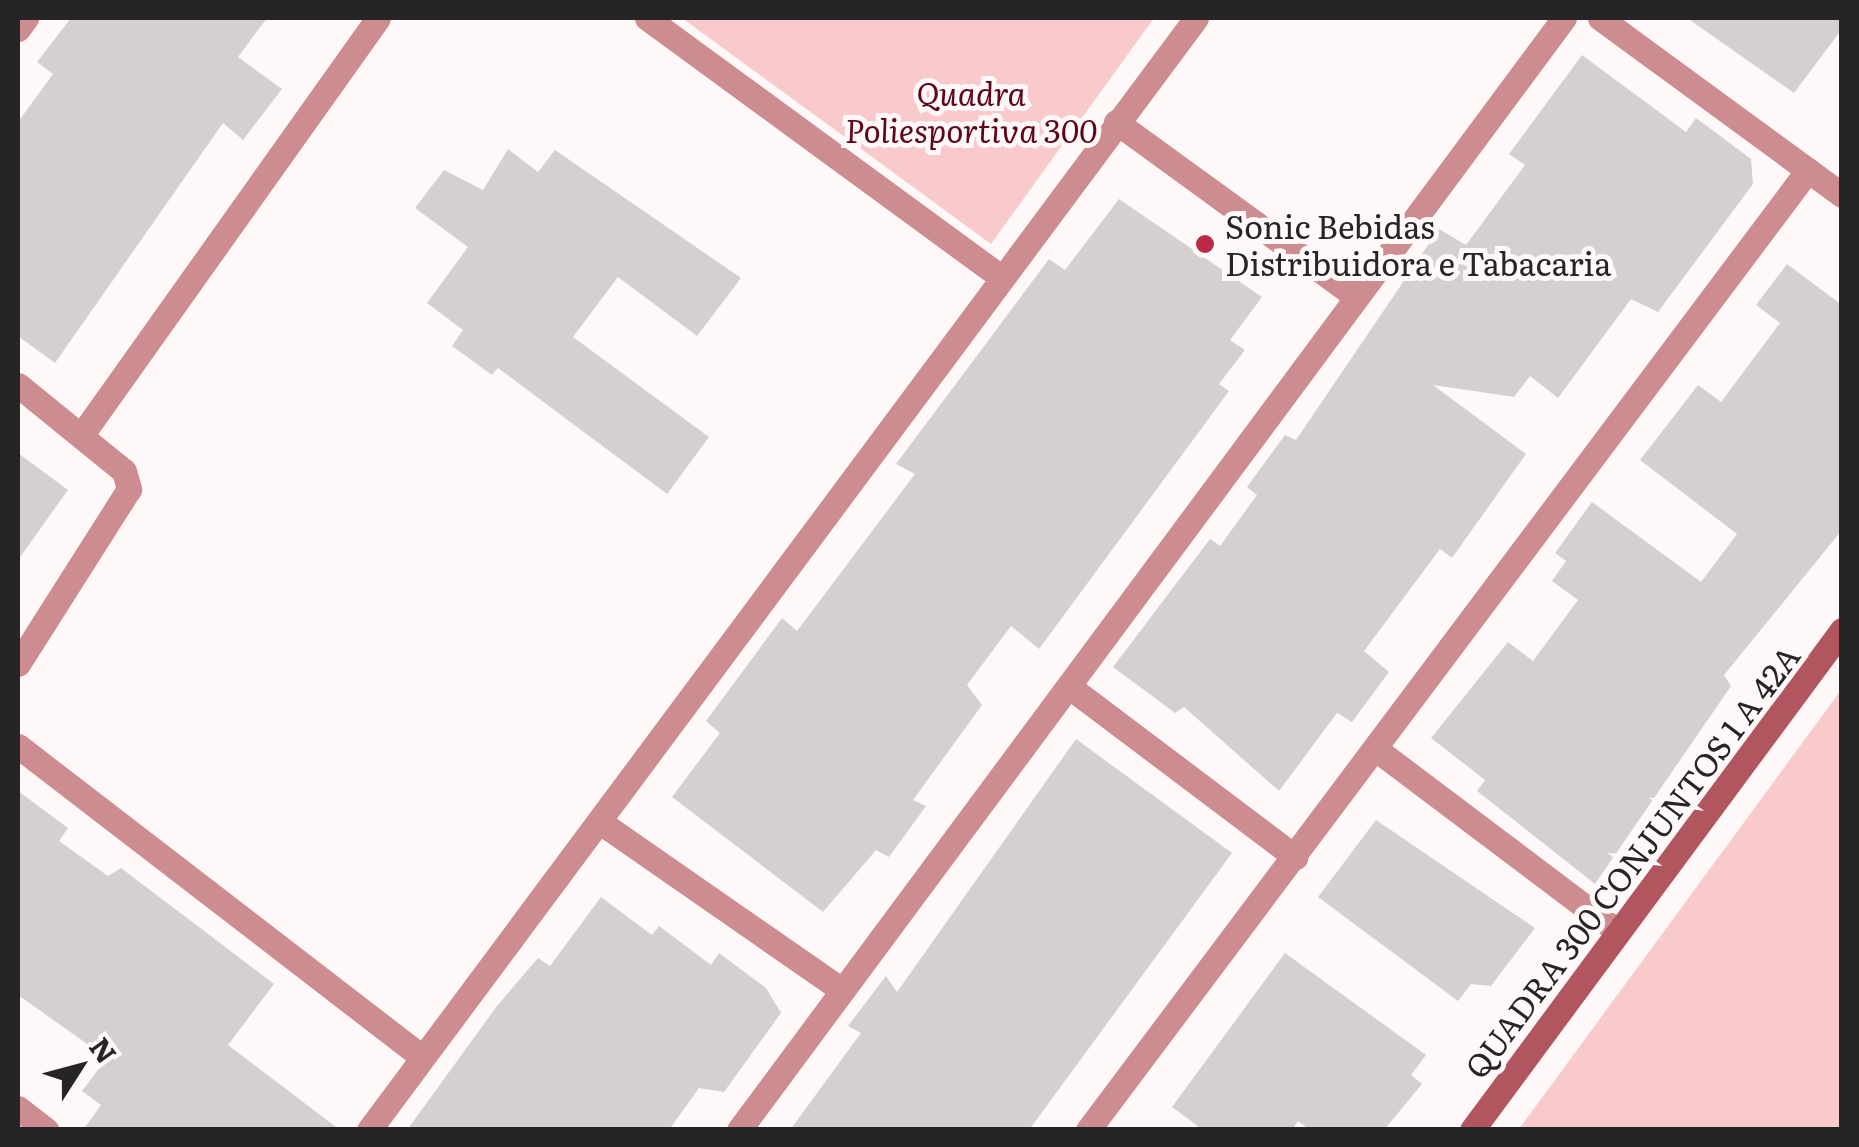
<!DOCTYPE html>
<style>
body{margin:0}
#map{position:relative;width:1859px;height:1147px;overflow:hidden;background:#fef8f8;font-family:Literata,serif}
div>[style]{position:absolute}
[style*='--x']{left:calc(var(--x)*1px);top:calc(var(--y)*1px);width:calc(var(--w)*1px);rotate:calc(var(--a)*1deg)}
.green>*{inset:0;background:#f9cacc}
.building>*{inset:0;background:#d5d0d0}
.street>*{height:25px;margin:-12.5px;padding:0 12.5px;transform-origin:12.5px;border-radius:12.5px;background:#cd8d90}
.secondary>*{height:25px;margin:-12.5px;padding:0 12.5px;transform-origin:12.5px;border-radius:12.5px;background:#b1565e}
.dots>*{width:28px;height:28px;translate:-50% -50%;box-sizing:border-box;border:5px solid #fef8f8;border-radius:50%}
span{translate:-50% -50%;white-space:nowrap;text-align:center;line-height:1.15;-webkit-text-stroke:10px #fef8f8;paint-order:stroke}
.park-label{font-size:32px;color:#5d051a;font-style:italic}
.poi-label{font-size:32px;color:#262424}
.left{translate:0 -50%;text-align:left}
.street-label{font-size:32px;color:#262424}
.frame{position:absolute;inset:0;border:20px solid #262424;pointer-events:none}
.north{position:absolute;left:30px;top:1017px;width:100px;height:100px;-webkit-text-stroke:8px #fef8f8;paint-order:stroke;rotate:54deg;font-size:28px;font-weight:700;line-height:40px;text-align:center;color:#262424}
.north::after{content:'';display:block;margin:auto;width:35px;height:45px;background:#262424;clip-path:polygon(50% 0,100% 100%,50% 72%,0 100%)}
</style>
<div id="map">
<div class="green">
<div style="clip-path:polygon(682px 18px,1154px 18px,991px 244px)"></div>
<div style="clip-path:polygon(1841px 690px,1841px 1129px,1519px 1129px)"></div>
</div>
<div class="building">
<div style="clip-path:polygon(71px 18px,267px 18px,238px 57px,282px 89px,243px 140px,223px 123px,55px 363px,18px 336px,18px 122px,53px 74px,37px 62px)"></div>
<div style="clip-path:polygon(1687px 18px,1842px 18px,1842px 29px,1794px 93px)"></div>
<div style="clip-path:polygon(1582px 55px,1686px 132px,1696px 118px,1751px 159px,1753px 184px,1658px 312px,1631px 299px,1558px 398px,1530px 376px,1514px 397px,1433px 385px,1526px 454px,1452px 558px,1440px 549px,1364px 651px,1389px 672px,1352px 722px,1337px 713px,1279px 791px,1184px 707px,1175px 713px,1113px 667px,1210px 539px,1220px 546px,1257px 495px,1247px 487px,1285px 435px,1296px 440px,1439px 229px,1466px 245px,1525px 165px,1509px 154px)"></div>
<div style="clip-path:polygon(508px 149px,538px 172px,555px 150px,741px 278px,697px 336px,618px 277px,573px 337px,709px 437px,667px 494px,498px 368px,492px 375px,452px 346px,463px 330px,427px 303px,468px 247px,415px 208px,444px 170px,483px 190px)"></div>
<div style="clip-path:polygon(1119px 199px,1262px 297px,1230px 340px,1245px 350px,1219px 384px,1229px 391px,1039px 649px,1011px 626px,967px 685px,982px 705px,913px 800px,926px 806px,889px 857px,876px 850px,823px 912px,672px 797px,720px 733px,706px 721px,782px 618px,797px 631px,915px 474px,896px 464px,973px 361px,1049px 259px,1065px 270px)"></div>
<div style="clip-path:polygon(1787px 264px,1842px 305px,1842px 530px,1724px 675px,1731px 686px,1595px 884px,1477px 791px,1485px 780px,1431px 738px,1508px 642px,1533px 661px,1578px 600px,1552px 581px,1566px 561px,1555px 553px,1592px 502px,1701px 582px,1737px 534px,1640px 460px,1698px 385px,1721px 402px,1780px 323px,1756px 305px)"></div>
<div style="clip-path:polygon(18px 453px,68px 490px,18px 560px)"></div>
<div style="clip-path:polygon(1076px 739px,1232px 853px,1029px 1130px,790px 1130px,861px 1033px,848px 1026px,886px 976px,897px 992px)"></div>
<div style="clip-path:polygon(18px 791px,68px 828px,59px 841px,108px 876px,121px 868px,274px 984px,228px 1045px,340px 1130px,83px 1130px,101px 1105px,82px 1091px,107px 1058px,18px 995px)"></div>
<div style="clip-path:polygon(1376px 820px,1535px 928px,1491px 986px,1471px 984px,1458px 1001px,1318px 897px)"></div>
<div style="clip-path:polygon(601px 897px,652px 935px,659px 926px,711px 965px,719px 953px,766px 988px,781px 1013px,724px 1092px,699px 1088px,669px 1130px,407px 1130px,497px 1006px,538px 958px,550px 966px)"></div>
<div style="clip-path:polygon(1285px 953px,1426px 1055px,1411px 1075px,1422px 1084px,1384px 1130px,1310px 1130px,1298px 1121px,1292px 1130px,1203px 1130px,1172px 1107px)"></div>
</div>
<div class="street">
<div style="--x:647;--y:18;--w:435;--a:36.2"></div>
<div style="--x:1600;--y:18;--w:300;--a:36.2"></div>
<div style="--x:18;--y:29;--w:14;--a:-54"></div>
<div style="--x:1116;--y:122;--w:291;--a:36"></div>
<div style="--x:18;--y:385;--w:136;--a:39.1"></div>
<div style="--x:124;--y:471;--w:19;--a:74"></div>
<div style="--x:129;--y:489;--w:207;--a:122.4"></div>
<div style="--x:83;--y:433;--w:509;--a:-54.59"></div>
<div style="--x:1071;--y:688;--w:281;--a:37"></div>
<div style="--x:18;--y:746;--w:510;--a:37.59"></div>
<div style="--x:1377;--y:750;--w:301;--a:37"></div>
<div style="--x:600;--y:822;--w:295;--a:34.8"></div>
<div style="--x:18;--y:1108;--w:36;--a:38"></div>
<div style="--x:369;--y:1130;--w:1386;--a:-53.36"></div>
<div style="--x:739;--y:1130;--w:1385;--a:-53.43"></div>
<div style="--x:1088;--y:1130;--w:1200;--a:-53.13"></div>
</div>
<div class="secondary">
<div style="--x:1472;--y:1130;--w:622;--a:-53.5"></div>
</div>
<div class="dots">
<div style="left:1205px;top:244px;background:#bb2a45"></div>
</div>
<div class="park-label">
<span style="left:971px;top:111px">Quadra<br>Poliesportiva 300</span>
</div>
<div class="poi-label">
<span class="left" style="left:1225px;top:244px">Sonic Bebidas<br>Distribuidora e Tabacaria</span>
</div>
<div class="street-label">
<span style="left:1631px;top:861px;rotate:-53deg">QUADRA 300 CONJUNTOS 1 A 42A</span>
</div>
<div class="frame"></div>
<div class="north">N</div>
</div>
